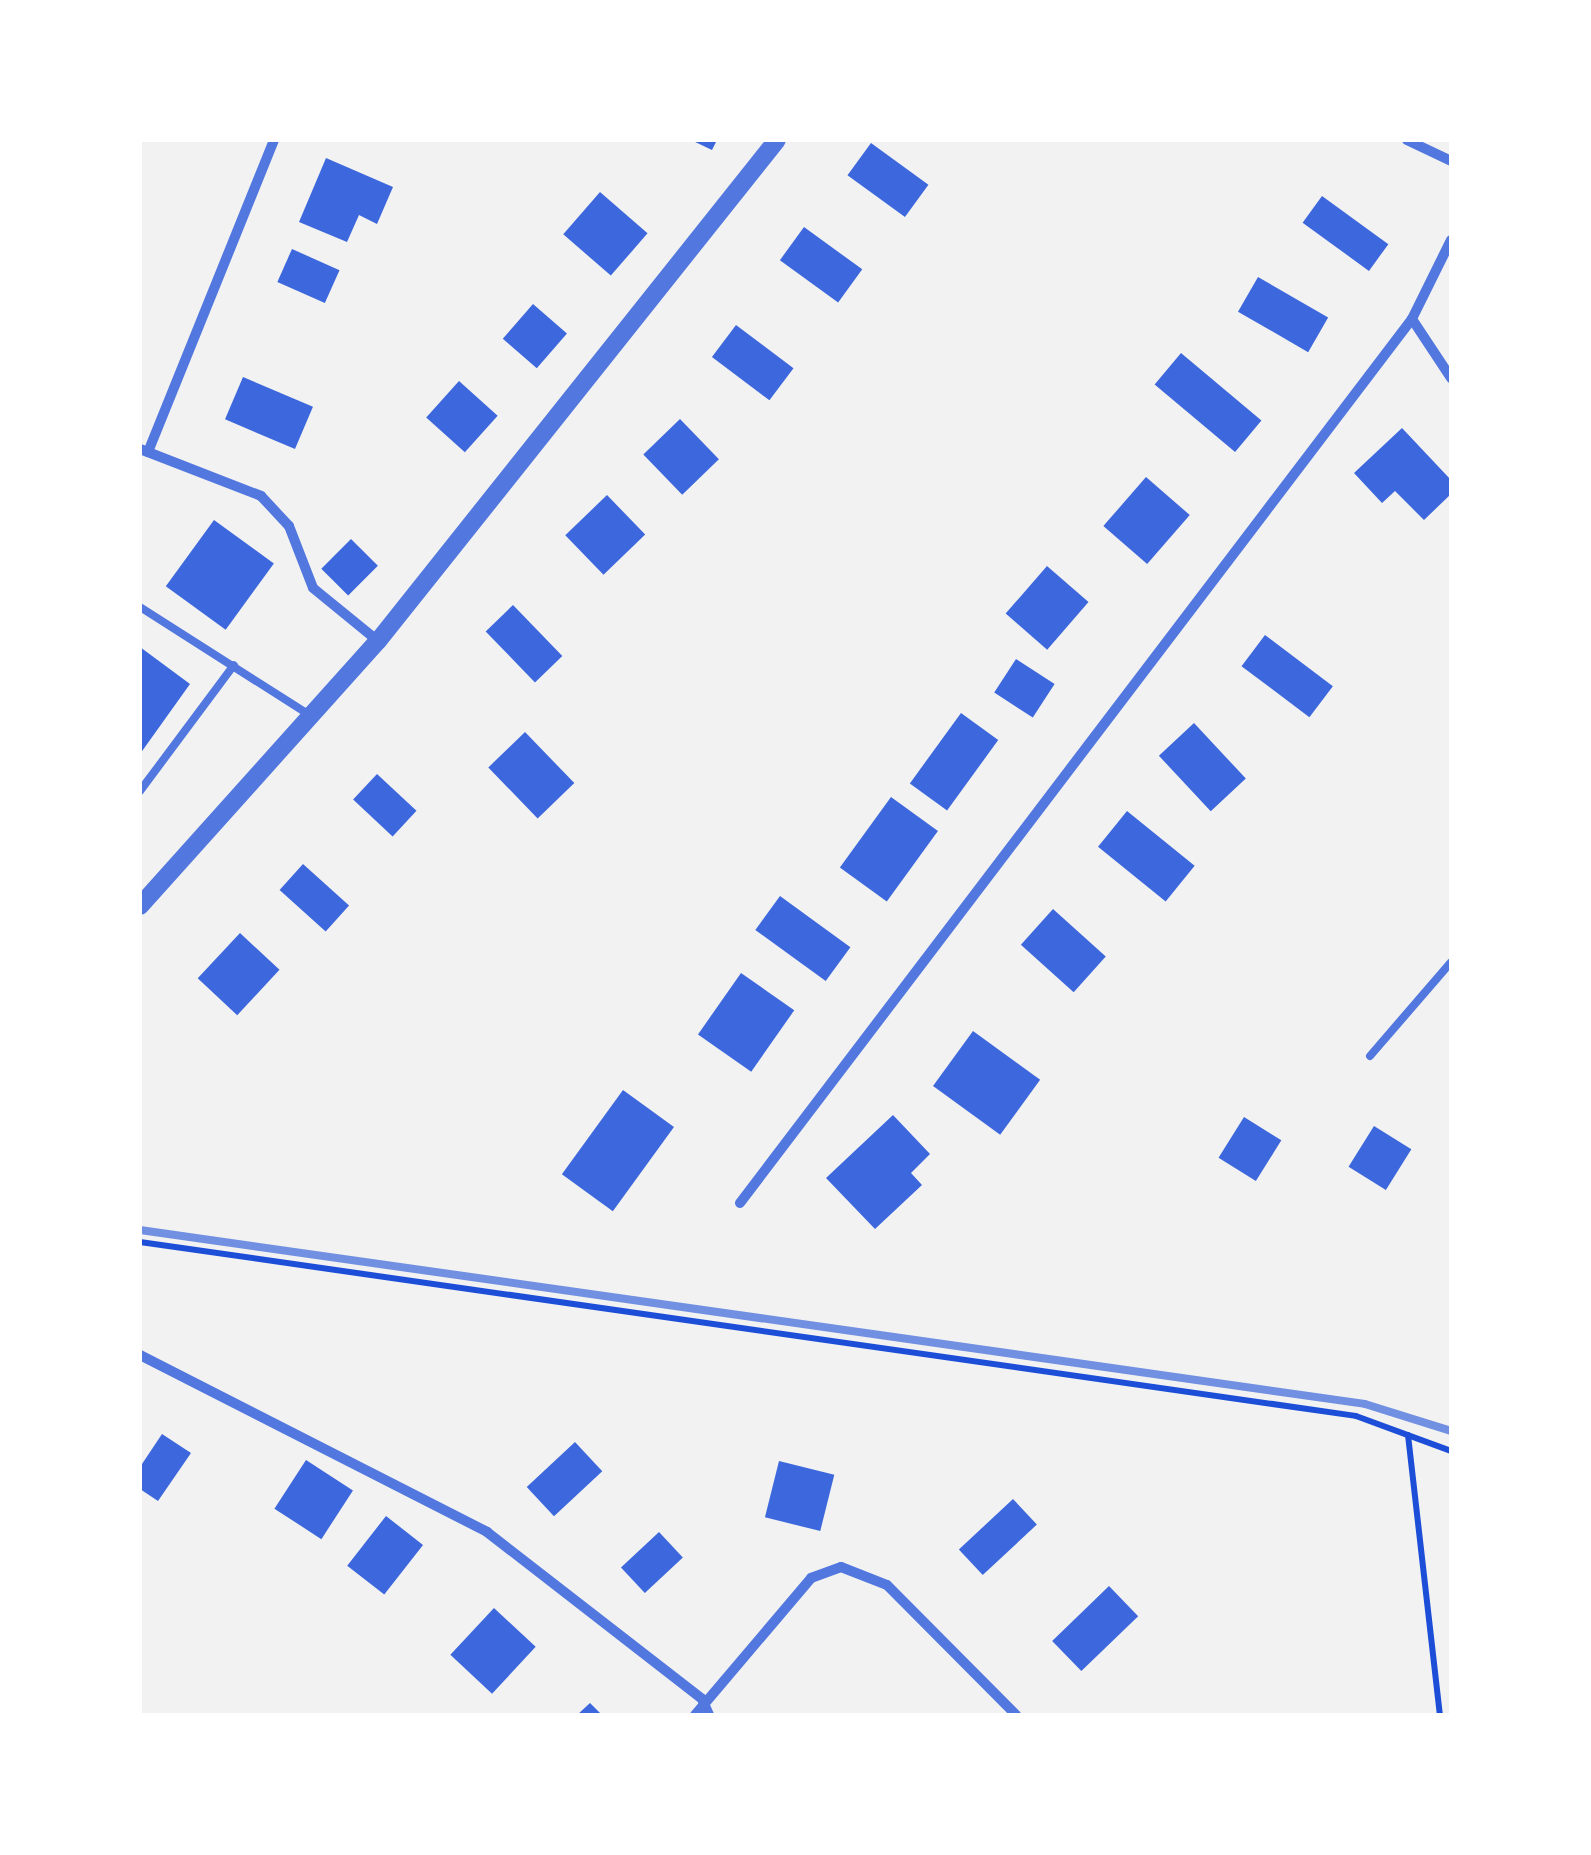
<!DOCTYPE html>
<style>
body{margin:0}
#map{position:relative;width:1591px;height:1855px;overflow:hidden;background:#f2f2f2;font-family:"IBM Plex Serif",serif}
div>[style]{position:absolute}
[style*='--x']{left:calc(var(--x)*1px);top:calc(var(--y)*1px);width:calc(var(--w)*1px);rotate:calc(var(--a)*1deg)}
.building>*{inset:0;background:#3d67dc;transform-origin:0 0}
.path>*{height:6px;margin:-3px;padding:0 3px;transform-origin:3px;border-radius:3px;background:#1d4ed8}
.service>*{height:8px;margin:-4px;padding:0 4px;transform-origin:4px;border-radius:4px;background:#5277de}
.minor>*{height:10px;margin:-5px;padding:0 5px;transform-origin:5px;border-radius:5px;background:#5277de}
.tertiary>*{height:18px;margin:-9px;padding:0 9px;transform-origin:9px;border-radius:9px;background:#5277de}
.rail>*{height:8px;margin:-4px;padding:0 4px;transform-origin:4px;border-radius:4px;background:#7290e2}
span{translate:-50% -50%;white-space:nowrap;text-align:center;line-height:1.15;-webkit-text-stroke:10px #fff;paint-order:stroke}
.frame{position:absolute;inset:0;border:142px solid #fff;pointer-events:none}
</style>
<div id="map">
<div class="building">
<div style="clip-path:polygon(691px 140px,717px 140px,712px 150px)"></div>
<div style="left:871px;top:143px;width:71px;height:40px;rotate:36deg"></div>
<div style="clip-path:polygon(326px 158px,393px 187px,377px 224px,359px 215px,347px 242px,299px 222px)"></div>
<div style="left:600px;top:192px;width:63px;height:56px;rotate:41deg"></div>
<div style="left:1322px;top:196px;width:82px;height:33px;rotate:36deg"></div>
<div style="left:804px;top:227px;width:72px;height:41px;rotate:36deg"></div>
<div style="left:292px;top:249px;width:52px;height:36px;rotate:24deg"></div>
<div style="left:1258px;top:277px;width:81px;height:40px;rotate:30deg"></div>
<div style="left:533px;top:304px;width:45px;height:46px;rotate:41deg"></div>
<div style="left:736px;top:325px;width:72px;height:40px;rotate:37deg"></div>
<div style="left:1181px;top:353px;width:105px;height:41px;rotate:40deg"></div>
<div style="left:243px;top:377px;width:76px;height:46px;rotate:23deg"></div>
<div style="left:459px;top:381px;width:52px;height:49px;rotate:42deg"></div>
<div style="left:680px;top:419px;width:56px;height:51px;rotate:46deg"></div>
<div style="clip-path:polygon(1402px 428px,1451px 480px,1451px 494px,1424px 520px,1395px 491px,1382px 503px,1354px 473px)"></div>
<div style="left:1146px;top:477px;width:58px;height:65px;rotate:41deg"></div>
<div style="left:607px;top:495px;width:55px;height:58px;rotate:46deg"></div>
<div style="left:214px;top:520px;width:74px;height:82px;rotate:36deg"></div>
<div style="left:351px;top:539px;width:38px;height:42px;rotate:45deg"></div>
<div style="left:1047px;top:566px;width:55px;height:63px;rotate:41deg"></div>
<div style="left:513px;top:605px;width:71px;height:38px;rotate:46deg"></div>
<div style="left:1265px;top:635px;width:85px;height:39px;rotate:37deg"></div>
<div style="clip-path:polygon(140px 647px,190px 684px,140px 754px)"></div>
<div style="left:1016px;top:659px;width:46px;height:40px;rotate:33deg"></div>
<div style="left:961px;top:713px;width:46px;height:87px;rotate:36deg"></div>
<div style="left:1194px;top:723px;width:76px;height:48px;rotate:47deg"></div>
<div style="left:525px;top:732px;width:71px;height:51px;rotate:46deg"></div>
<div style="left:377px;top:774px;width:54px;height:35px;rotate:43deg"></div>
<div style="left:891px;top:797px;width:58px;height:87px;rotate:36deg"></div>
<div style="left:1127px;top:811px;width:87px;height:46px;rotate:39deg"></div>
<div style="left:303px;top:864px;width:62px;height:35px;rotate:42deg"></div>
<div style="left:780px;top:896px;width:87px;height:42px;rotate:36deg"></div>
<div style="left:1053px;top:909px;width:71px;height:48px;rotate:42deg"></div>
<div style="left:240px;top:933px;width:54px;height:62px;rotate:43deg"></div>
<div style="left:741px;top:973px;width:65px;height:75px;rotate:35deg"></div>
<div style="left:973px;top:1031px;width:83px;height:68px;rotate:36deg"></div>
<div style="left:623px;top:1090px;width:63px;height:104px;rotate:36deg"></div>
<div style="clip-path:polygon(893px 1115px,930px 1154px,911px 1173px,922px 1185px,875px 1229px,826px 1178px)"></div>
<div style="left:1244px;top:1117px;width:44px;height:48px;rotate:32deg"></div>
<div style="left:1374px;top:1126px;width:44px;height:48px;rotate:32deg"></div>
<div style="clip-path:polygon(162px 1434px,191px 1453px,158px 1501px,140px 1489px,140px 1467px)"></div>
<div style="left:575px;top:1442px;width:40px;height:66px;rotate:47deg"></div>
<div style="left:306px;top:1460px;width:56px;height:58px;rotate:33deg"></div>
<div style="left:779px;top:1461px;width:57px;height:58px;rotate:14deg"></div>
<div style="left:1013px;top:1499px;width:35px;height:74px;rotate:47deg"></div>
<div style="left:386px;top:1516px;width:47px;height:63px;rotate:38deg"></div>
<div style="left:659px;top:1532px;width:35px;height:52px;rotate:47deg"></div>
<div style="left:1109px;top:1586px;width:42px;height:79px;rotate:46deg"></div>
<div style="left:494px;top:1608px;width:57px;height:64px;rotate:43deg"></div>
<div style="clip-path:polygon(590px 1703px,602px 1715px,577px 1715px)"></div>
</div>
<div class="path">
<div style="--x:140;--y:1242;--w:1228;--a:8.14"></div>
<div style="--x:1356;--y:1416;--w:101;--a:20.2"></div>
<div style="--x:1408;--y:1435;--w:282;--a:83.5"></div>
</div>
<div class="service">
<div style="--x:140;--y:607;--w:199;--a:32.5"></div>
<div style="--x:140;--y:791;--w:157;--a:-53.3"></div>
<div style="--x:1370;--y:1056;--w:124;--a:-49.2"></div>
</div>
<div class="minor">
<div style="--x:1407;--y:140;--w:49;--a:25.5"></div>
<div style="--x:1451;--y:240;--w:88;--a:116.3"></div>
<div style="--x:1412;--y:319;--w:71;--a:56.5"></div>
<div style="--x:140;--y:449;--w:130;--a:21.2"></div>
<div style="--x:261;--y:496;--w:41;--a:47"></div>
<div style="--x:289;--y:526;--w:66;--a:68.8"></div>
<div style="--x:313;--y:588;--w:84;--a:39.2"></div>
<div style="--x:148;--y:452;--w:336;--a:-68"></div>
<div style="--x:740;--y:1203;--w:1110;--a:-52.76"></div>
<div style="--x:140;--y:1355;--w:390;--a:27"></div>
<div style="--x:487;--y:1532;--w:272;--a:37.8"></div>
<div style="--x:702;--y:1699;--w:17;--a:66"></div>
<div style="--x:695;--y:1715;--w:180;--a:-49.7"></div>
<div style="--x:811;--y:1578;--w:32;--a:-20"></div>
<div style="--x:841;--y:1567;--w:49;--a:21.4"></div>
<div style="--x:887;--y:1585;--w:183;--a:45.2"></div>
</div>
<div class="tertiary">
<div style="--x:140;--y:906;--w:356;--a:-48.1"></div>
<div style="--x:378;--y:641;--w:640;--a:-51.47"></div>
</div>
<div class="rail">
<div style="--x:140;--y:1230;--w:1237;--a:8.08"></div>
<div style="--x:1365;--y:1404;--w:90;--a:17.4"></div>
</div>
<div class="frame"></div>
</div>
